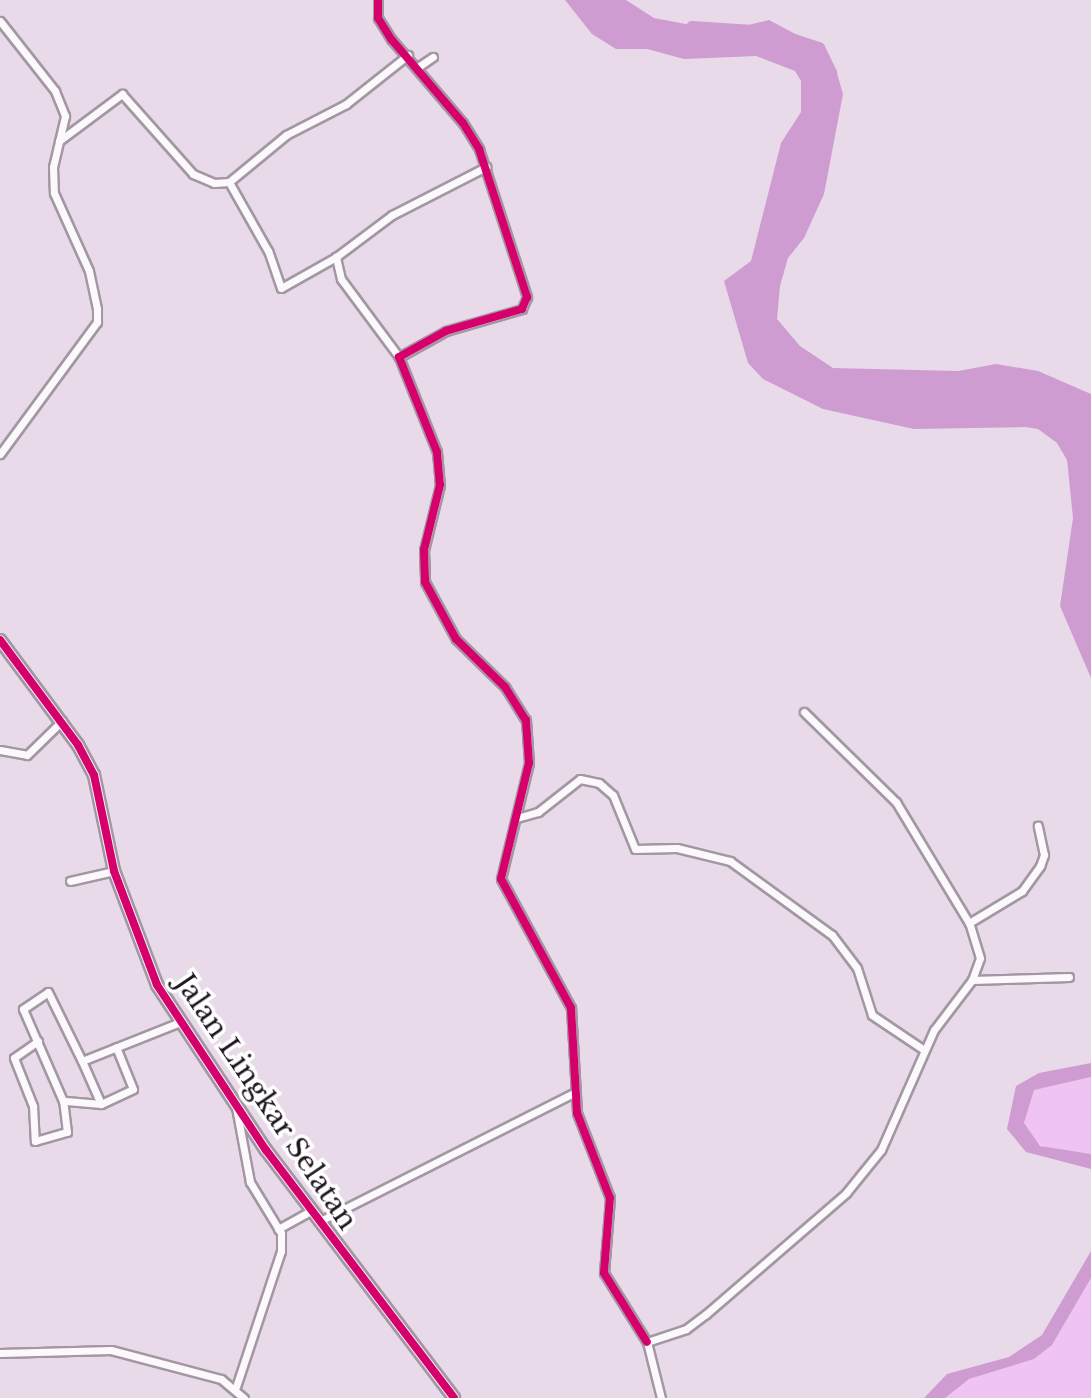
<!DOCTYPE html>
<style>
body{margin:0}
#map{position:relative;width:1091px;height:1398px;overflow:hidden;background:#e9daea;font-family:"Libre Baskerville",serif}
div>[style]{position:absolute}
[style*='--x']{left:calc(var(--x)*1px);top:calc(var(--y)*1px);width:calc(var(--w)*1px);rotate:calc(var(--a)*1deg)}
.green>*{inset:0;background:#f0c4f2}
.water>*{inset:0;background:#ce9cd1}
.river>*{height:12px;margin:-6px;padding:0 6px;transform-origin:6px;border-radius:6px;background:#ce9cd1}
.roads{filter:drop-shadow(2px 0 #a397a3) drop-shadow(-2px 0 #a397a3) drop-shadow(0 2px #a397a3) drop-shadow(0 -2px #a397a3)}
.street>*{height:7px;margin:-3.5px;padding:0 3.5px;transform-origin:3.5px;border-radius:3.5px;background:#fcf9fc}
.secondary>*{height:10px;margin:-5px;padding:0 5px;transform-origin:5px;border-radius:5px;background:#f9f4f9}
.cycleway>*{height:8px;margin:-4px;padding:0 4px;transform-origin:4px;border-radius:4px;background:#d6006c}
span{translate:-50% -50%;white-space:nowrap;text-align:center;line-height:1.15;-webkit-text-stroke:7px #fff;paint-order:stroke}
.street-label{font-size:28px;color:#1e141e}
</style>
<div id="map">
<div class="green">
<div style="clip-path:polygon(1091px 1077px,1091px 1154px,1053px 1150px,1032px 1141px,1024px 1123px,1033px 1090px)"></div>
<div style="clip-path:polygon(1091px 1278px,1091px 1398px,945px 1398px,969px 1379px,1034px 1359px,1052px 1345px)"></div>
</div>
<div class="water">
<div style="clip-path:polygon(565px 0,626px 0,654px 18px,723px 31px,769px 20px,801px 37px,836px 70px,843px 94px,824px 194px,804px 238px,788px 258px,780px 286px,777px 319px,800px 346px,833px 368px,958px 371px,996px 364px,1038px 371px,1091px 394px,1091px 678px,1060px 606px,1073px 518px,1067px 460px,1057px 443px,1038px 429px,1025px 427px,914px 429px,823px 409px,763px 379px,748px 363px,724px 281px,751px 261px,781px 143px,801px 112px,801px 81px,795px 71px,756px 56px,684px 59px,647px 49px,616px 49px,592px 34px)"></div>
<div style="clip-path:polygon(1091px 1063px,1091px 1077px,1034px 1090px,1024px 1123px,1040px 1146px,1091px 1154px,1091px 1169px,1026px 1152px,1007px 1129px,1016px 1086px,1039px 1073px)"></div>
<div style="clip-path:polygon(1091px 1251px,1091px 1278px,1052px 1345px,1034px 1359px,969px 1379px,945px 1398px,924px 1398px,947px 1374px,1009px 1357px,1042px 1335px)"></div>
</div>
<div class="river">
<div style="--x:692;--y:27;--w:61;--a:3.8"></div>
<div style="--x:794;--y:40;--w:26;--a:18"></div>
<div style="--x:819;--y:48;--w:28;--a:64"></div>
</div>
<div class="roads">
<div class="street">
<div style="--x:378;--y:0;--w:18;--a:90"></div>
<div style="--x:378;--y:18;--w:26;--a:58"></div>
<div style="--x:392;--y:40;--w:109;--a:49.5"></div>
<div style="--x:463;--y:123;--w:31;--a:58"></div>
<div style="--x:479;--y:149;--w:156;--a:72"></div>
<div style="--x:527;--y:297;--w:13;--a:113"></div>
<div style="--x:522;--y:309;--w:79;--a:163.9"></div>
<div style="--x:446;--y:331;--w:54;--a:151"></div>
<div style="--x:399;--y:357;--w:102;--a:68.2"></div>
<div style="--x:437;--y:452;--w:33;--a:85"></div>
<div style="--x:440;--y:485;--w:67;--a:103.8"></div>
<div style="--x:424;--y:550;--w:32;--a:88"></div>
<div style="--x:425;--y:582;--w:65;--a:61.5"></div>
<div style="--x:456;--y:639;--w:69;--a:44.4"></div>
<div style="--x:505;--y:687;--w:39;--a:58"></div>
<div style="--x:526;--y:720;--w:43;--a:86"></div>
<div style="--x:529;--y:763;--w:119;--a:103.6"></div>
<div style="--x:501;--y:879;--w:147;--a:61.5"></div>
<div style="--x:571;--y:1008;--w:105;--a:86.7"></div>
<div style="--x:577;--y:1113;--w:91;--a:68.8"></div>
<div style="--x:610;--y:1198;--w:75;--a:94.6"></div>
<div style="--x:604;--y:1273;--w:81;--a:58.1"></div>
<div style="--x:0;--y:21;--w:89;--a:51.8"></div>
<div style="--x:55;--y:91;--w:27;--a:68"></div>
<div style="--x:65;--y:116;--w:52;--a:103.2"></div>
<div style="--x:53;--y:167;--w:26;--a:88"></div>
<div style="--x:54;--y:193;--w:85;--a:65.8"></div>
<div style="--x:89;--y:271;--w:39;--a:78"></div>
<div style="--x:97;--y:309;--w:13;--a:90"></div>
<div style="--x:97;--y:322;--w:164;--a:126.3"></div>
<div style="--x:418;--y:67;--w:18;--a:-34"></div>
<div style="--x:59;--y:141;--w:79;--a:-36.7"></div>
<div style="--x:122;--y:94;--w:107;--a:48.4"></div>
<div style="--x:193;--y:174;--w:23;--a:23"></div>
<div style="--x:214;--y:183;--w:15;--a:-4"></div>
<div style="--x:336;--y:257;--w:63;--a:150.6"></div>
<div style="--x:281;--y:288;--w:39;--a:-109"></div>
<div style="--x:268;--y:251;--w:79;--a:-119.5"></div>
<div style="--x:229;--y:182;--w:74;--a:-39.5"></div>
<div style="--x:286;--y:135;--w:68;--a:-27.3"></div>
<div style="--x:346;--y:104;--w:79;--a:-38.3"></div>
<div style="--x:399;--y:357;--w:97;--a:-126.6"></div>
<div style="--x:341;--y:279;--w:23;--a:-103"></div>
<div style="--x:336;--y:257;--w:70;--a:-36.9"></div>
<div style="--x:392;--y:215;--w:106;--a:-27.1"></div>
<div style="--x:804;--y:712;--w:129;--a:44.4"></div>
<div style="--x:896;--y:802;--w:141;--a:58.9"></div>
<div style="--x:0;--y:750;--w:27;--a:10"></div>
<div style="--x:27;--y:755;--w:49;--a:-44.2"></div>
<div style="--x:517;--y:818;--w:22;--a:-16"></div>
<div style="--x:538;--y:812;--w:53;--a:-38.2"></div>
<div style="--x:580;--y:779;--w:19;--a:12"></div>
<div style="--x:599;--y:783;--w:18;--a:41"></div>
<div style="--x:613;--y:795;--w:58;--a:67.8"></div>
<div style="--x:635;--y:849;--w:42;--a:-1.4"></div>
<div style="--x:677;--y:848;--w:55;--a:13.8"></div>
<div style="--x:730;--y:861;--w:126;--a:36"></div>
<div style="--x:832;--y:935;--w:41;--a:52.9"></div>
<div style="--x:857;--y:968;--w:49;--a:72.3"></div>
<div style="--x:872;--y:1015;--w:63;--a:33.9"></div>
<div style="--x:70;--y:881;--w:45;--a:-12.8"></div>
<div style="--x:972;--y:980;--w:23;--a:-70"></div>
<div style="--x:980;--y:958;--w:37;--a:-107"></div>
<div style="--x:969;--y:923;--w:62;--a:-31.1"></div>
<div style="--x:1022;--y:891;--w:31;--a:-54"></div>
<div style="--x:1040;--y:866;--w:12;--a:-70"></div>
<div style="--x:1044;--y:855;--w:30;--a:-102"></div>
<div style="--x:48;--y:992;--w:77;--a:63.8"></div>
<div style="--x:82;--y:1061;--w:47;--a:66.2"></div>
<div style="--x:101;--y:1104;--w:38;--a:-175"></div>
<div style="--x:63;--y:1101;--w:100;--a:-113.5"></div>
<div style="--x:23;--y:1009;--w:30;--a:-34"></div>
<div style="--x:38;--y:1041;--w:29;--a:145"></div>
<div style="--x:14;--y:1058;--w:52;--a:68.4"></div>
<div style="--x:33;--y:1106;--w:35;--a:87"></div>
<div style="--x:35;--y:1141;--w:33;--a:-16"></div>
<div style="--x:67;--y:1132;--w:31;--a:-97"></div>
<div style="--x:82;--y:1061;--w:105;--a:-21.7"></div>
<div style="--x:101;--y:1104;--w:35;--a:-25"></div>
<div style="--x:133;--y:1089;--w:45;--a:-112"></div>
<div style="--x:320;--y:1221;--w:286;--a:-26.8"></div>
<div style="--x:278;--y:1229;--w:38;--a:-29"></div>
<div style="--x:0;--y:1353;--w:111;--a:-1.5"></div>
<div style="--x:111;--y:1350;--w:114;--a:14.8"></div>
<div style="--x:221;--y:1379;--w:30;--a:40"></div>
<div style="--x:236;--y:1387;--w:143;--a:-71.7"></div>
<div style="--x:281;--y:1251;--w:18;--a:-90"></div>
<div style="--x:281;--y:1233;--w:60;--a:-121.3"></div>
<div style="--x:250;--y:1182;--w:76;--a:-100.6"></div>
<div style="--x:661;--y:1398;--w:58;--a:-104"></div>
<div style="--x:647;--y:1342;--w:41;--a:-18.4"></div>
<div style="--x:686;--y:1329;--w:25;--a:-37"></div>
<div style="--x:706;--y:1314;--w:185;--a:-40.8"></div>
<div style="--x:846;--y:1193;--w:55;--a:-50.9"></div>
<div style="--x:881;--y:1150;--w:131;--a:-66.2"></div>
<div style="--x:934;--y:1030;--w:63;--a:-52.8"></div>
<div style="--x:972;--y:980;--w:97;--a:-1.8"></div>
</div>
<div class="secondary">
<div style="--x:0;--y:640;--w:131;--a:53.4"></div>
<div style="--x:78;--y:745;--w:34;--a:62"></div>
<div style="--x:94;--y:775;--w:98;--a:78.2"></div>
<div style="--x:114;--y:871;--w:122;--a:69.3"></div>
<div style="--x:157;--y:985;--w:198;--a:56.6"></div>
<div style="--x:266;--y:1150;--w:311;--a:52.8"></div>
</div>
</div>
<div class="cycleway">
<div style="--x:378;--y:0;--w:18;--a:90"></div>
<div style="--x:378;--y:18;--w:26;--a:58"></div>
<div style="--x:392;--y:40;--w:109;--a:49.5"></div>
<div style="--x:463;--y:123;--w:31;--a:58"></div>
<div style="--x:479;--y:149;--w:156;--a:72"></div>
<div style="--x:527;--y:297;--w:13;--a:113"></div>
<div style="--x:522;--y:309;--w:79;--a:163.9"></div>
<div style="--x:446;--y:331;--w:54;--a:151"></div>
<div style="--x:399;--y:357;--w:102;--a:68.2"></div>
<div style="--x:437;--y:452;--w:33;--a:85"></div>
<div style="--x:440;--y:485;--w:67;--a:103.8"></div>
<div style="--x:424;--y:550;--w:32;--a:88"></div>
<div style="--x:425;--y:582;--w:65;--a:61.5"></div>
<div style="--x:456;--y:639;--w:69;--a:44.4"></div>
<div style="--x:505;--y:687;--w:39;--a:58"></div>
<div style="--x:526;--y:720;--w:43;--a:86"></div>
<div style="--x:529;--y:763;--w:119;--a:103.6"></div>
<div style="--x:501;--y:879;--w:147;--a:61.5"></div>
<div style="--x:571;--y:1008;--w:105;--a:86.7"></div>
<div style="--x:577;--y:1113;--w:91;--a:68.8"></div>
<div style="--x:610;--y:1198;--w:75;--a:94.6"></div>
<div style="--x:604;--y:1273;--w:81;--a:58.1"></div>
<div style="--x:0;--y:640;--w:131;--a:53.4"></div>
<div style="--x:78;--y:745;--w:34;--a:62"></div>
<div style="--x:94;--y:775;--w:98;--a:78.2"></div>
<div style="--x:114;--y:871;--w:122;--a:69.3"></div>
<div style="--x:157;--y:985;--w:198;--a:56.6"></div>
<div style="--x:266;--y:1150;--w:311;--a:52.8"></div>
</div>
<div class="street-label">
<span style="left:266px;top:1102px;rotate:56deg">Jalan Lingkar Selatan</span>
</div>
</div>
